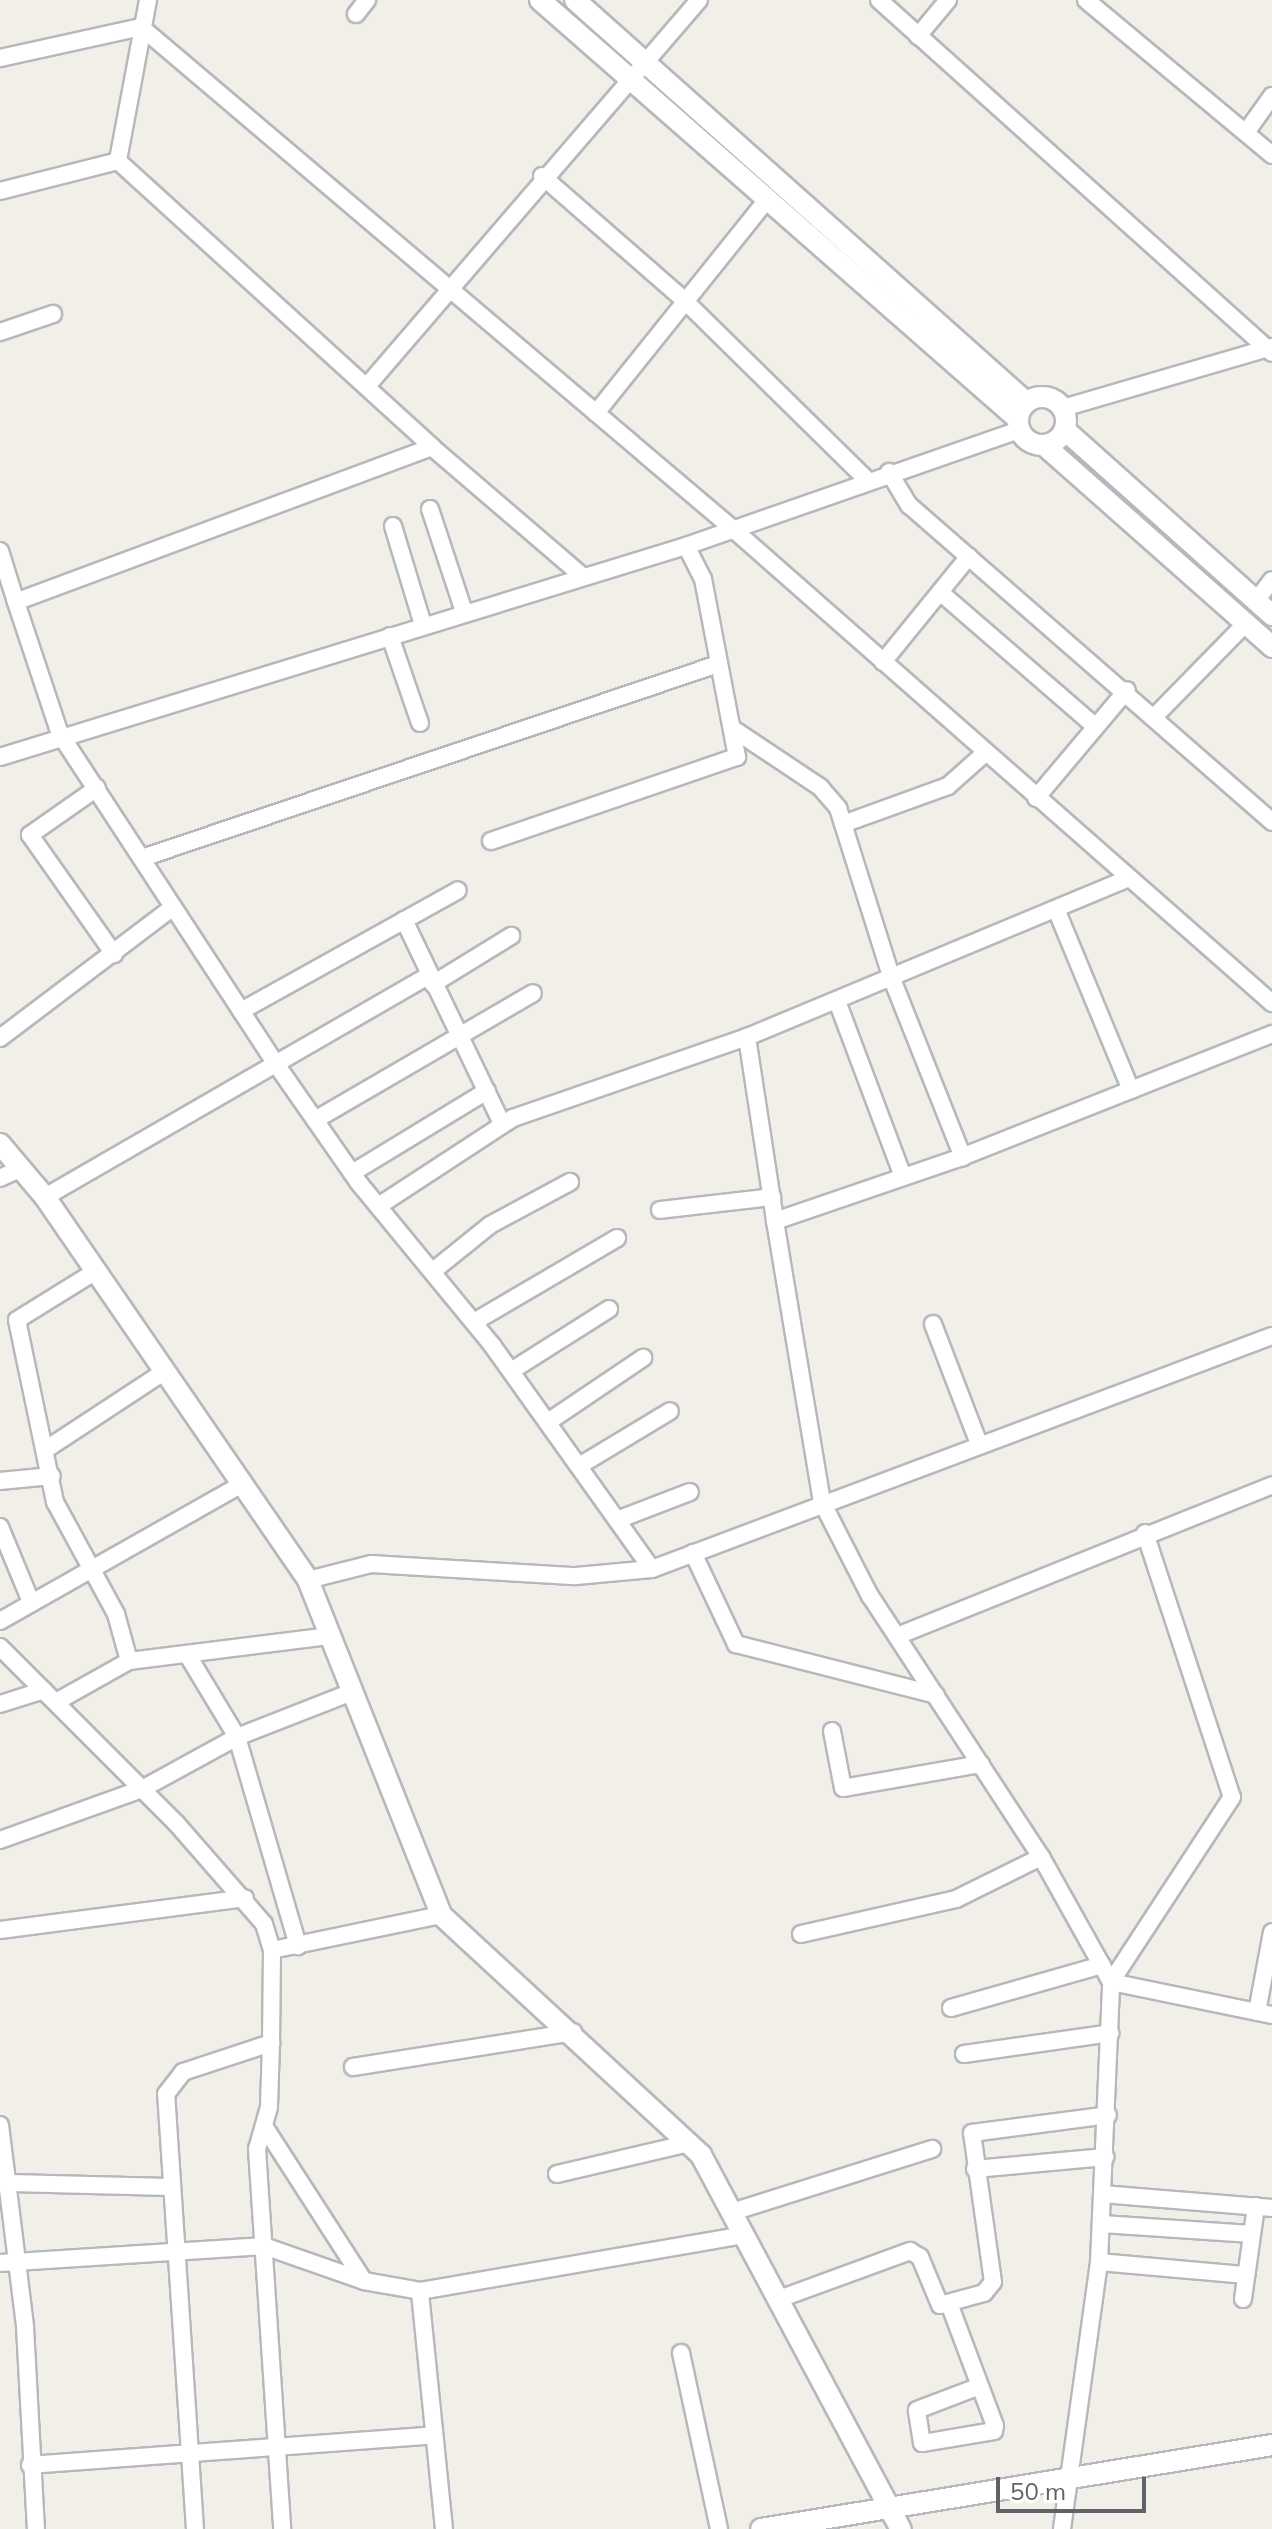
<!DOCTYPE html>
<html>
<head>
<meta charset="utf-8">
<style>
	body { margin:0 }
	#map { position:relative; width:1272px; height:2529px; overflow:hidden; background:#f1efe8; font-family:Mulish,sans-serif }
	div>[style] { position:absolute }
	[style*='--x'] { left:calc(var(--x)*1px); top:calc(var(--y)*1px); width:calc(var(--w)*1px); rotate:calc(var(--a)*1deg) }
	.roads { filter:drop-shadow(2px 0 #b5b8bc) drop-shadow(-2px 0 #b5b8bc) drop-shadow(0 2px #b5b8bc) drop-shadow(0 -2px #b5b8bc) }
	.minor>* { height:16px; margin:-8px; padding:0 8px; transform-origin:8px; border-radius:8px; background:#fff }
	.tertiary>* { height:20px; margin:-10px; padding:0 10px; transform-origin:10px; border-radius:10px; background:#fff }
	.tertiary>.ring { margin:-10px; padding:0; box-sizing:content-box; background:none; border:20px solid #fff; border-radius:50% }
	span { translate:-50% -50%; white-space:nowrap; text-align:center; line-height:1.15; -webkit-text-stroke:8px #fff; paint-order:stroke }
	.scale { position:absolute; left:996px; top:2477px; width:150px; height:36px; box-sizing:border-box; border:4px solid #5f6368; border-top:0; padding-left:10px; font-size:24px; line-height:28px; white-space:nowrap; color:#5f6368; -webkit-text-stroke:6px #fff; paint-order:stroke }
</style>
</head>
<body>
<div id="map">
	<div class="roads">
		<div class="minor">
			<i style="--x:148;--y:0;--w:164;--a:100.6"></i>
			<i style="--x:118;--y:161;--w:425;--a:42.3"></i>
			<i style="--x:879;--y:0;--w:528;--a:41.93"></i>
			<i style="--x:1086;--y:0;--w:242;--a:39.8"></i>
			<i style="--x:356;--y:14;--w:18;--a:-52"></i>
			<i style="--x:918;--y:36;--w:47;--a:-50.2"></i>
			<i style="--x:0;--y:58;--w:144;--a:-12.4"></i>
			<i style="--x:141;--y:27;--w:776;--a:40.3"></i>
			<i style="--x:733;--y:529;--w:718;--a:41.33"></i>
			<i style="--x:1247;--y:131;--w:43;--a:-54.5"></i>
			<i style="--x:542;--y:176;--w:187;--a:41.1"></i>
			<i style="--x:683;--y:299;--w:258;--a:44.5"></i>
			<i style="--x:0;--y:191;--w:122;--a:-14.3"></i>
			<i style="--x:0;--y:332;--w:56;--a:-18.8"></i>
			<i style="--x:367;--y:386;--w:509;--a:-49.3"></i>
			<i style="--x:1063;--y:408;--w:218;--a:-16.3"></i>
			<i style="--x:596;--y:413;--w:275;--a:-51.3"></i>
			<i style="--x:889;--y:472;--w:39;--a:59"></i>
			<i style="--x:909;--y:505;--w:482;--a:41.1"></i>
			<i style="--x:430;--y:509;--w:108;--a:71.7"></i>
			<i style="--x:393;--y:526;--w:103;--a:73.1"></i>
			<i style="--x:0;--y:551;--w:53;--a:72.6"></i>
			<i style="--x:580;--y:574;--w:195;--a:-139.4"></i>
			<i style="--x:432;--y:447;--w:444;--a:159.6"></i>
			<i style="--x:16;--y:602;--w:139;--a:71.6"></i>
			<i style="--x:60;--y:734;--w:398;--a:56.8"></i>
			<i style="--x:278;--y:1067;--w:141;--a:55.1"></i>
			<i style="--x:359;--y:1183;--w:210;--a:50.6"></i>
			<i style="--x:492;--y:1345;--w:275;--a:54.5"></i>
			<i style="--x:940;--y:592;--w:206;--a:40.9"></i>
			<i style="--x:1256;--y:601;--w:26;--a:-53"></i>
			<i style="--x:390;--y:636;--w:92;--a:71"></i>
			<i style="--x:883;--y:662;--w:136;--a:-50.9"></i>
			<i style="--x:1156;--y:715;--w:127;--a:-45.6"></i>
			<i style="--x:733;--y:729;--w:105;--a:33.7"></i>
			<i style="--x:820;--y:787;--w:28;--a:49"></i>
			<i style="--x:838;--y:808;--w:179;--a:72.5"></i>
			<i style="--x:892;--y:979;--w:192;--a:68.3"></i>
			<i style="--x:0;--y:757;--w:718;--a:-17.1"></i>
			<i style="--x:686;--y:546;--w:353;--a:-19.2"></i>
			<i style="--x:97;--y:788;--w:82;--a:145"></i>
			<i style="--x:30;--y:835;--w:146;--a:54.8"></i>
			<i style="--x:1036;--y:798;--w:141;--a:-49.9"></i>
			<i style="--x:843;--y:824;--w:112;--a:-19.9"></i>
			<i style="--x:948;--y:786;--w:50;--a:-41.7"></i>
			<i style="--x:491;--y:841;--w:260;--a:-18.9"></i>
			<i style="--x:737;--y:757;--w:181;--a:-100.8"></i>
			<i style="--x:703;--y:579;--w:37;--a:-117"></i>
			<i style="--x:145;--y:857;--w:605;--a:-18.61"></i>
			<i style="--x:1056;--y:909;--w:196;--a:67.5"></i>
			<i style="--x:404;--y:920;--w:226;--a:64.3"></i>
			<i style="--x:433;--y:984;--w:92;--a:-31.6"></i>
			<i style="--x:837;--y:1001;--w:188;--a:69.4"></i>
			<i style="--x:241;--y:1011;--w:248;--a:-29.1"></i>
			<i style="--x:747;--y:1037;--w:186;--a:81.3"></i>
			<i style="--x:0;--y:1038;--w:217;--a:-37.1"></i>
			<i style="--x:315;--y:1120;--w:252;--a:-30.2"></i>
			<i style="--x:352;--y:1173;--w:158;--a:-31.3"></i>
			<i style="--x:0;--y:1178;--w:21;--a:-25"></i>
			<i style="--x:45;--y:1197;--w:444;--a:-30"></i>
			<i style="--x:380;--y:1205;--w:159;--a:-33.2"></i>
			<i style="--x:513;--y:1118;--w:248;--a:-19.1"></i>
			<i style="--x:747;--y:1037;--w:412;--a:-22.6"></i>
			<i style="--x:660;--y:1210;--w:113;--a:-6.6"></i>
			<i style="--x:96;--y:1271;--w:93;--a:148.2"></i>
			<i style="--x:17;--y:1320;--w:186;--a:78.2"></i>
			<i style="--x:55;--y:1502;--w:128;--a:61.4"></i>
			<i style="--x:116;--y:1614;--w:49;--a:74.5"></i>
			<i style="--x:129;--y:1661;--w:203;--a:-7.1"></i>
			<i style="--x:433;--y:1271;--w:73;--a:-38.9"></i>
			<i style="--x:490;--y:1225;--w:91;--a:-28.3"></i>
			<i style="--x:474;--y:1322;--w:166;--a:-30.4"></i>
			<i style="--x:933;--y:1324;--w:129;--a:69"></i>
			<i style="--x:511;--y:1371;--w:116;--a:-32.3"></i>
			<i style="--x:548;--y:1422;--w:115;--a:-34"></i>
			<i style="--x:48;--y:1448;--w:140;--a:-33.3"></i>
			<i style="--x:579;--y:1466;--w:106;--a:-31.1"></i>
			<i style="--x:0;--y:1481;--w:52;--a:-5.5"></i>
			<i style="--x:617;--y:1520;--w:78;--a:-21"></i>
			<i style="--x:0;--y:1527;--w:81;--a:67.5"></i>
			<i style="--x:1145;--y:1533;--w:278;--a:71.8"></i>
			<i style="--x:1232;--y:1797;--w:221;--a:123.2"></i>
			<i style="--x:1111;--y:1982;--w:164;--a:11.6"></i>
			<i style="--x:693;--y:1553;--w:101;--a:64.7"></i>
			<i style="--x:736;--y:1644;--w:206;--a:14.3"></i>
			<i style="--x:308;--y:1580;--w:65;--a:-14.3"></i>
			<i style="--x:371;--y:1564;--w:205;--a:3.4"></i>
			<i style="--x:576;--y:1576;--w:76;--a:-5.3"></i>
			<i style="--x:652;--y:1569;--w:662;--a:-20.6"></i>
			<i style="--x:0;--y:1621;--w:278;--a:-29.5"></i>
			<i style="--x:897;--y:1636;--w:404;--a:-21.9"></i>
			<i style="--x:0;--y:1647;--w:249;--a:45"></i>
			<i style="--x:176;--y:1823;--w:134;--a:48.9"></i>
			<i style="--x:264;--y:1924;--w:27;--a:73"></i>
			<i style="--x:272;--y:1950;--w:93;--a:90.6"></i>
			<i style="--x:271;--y:2043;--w:64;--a:91.8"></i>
			<i style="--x:269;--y:2107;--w:44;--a:105.9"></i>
			<i style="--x:257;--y:2149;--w:381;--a:86.2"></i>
			<i style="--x:187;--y:1654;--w:97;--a:58.9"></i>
			<i style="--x:237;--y:1737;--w:218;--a:73.7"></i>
			<i style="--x:56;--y:1702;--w:84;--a:-29.3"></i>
			<i style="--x:0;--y:1704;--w:46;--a:-17.7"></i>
			<i style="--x:832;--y:1731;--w:58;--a:79.1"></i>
			<i style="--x:843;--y:1788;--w:140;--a:-9.9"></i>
			<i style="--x:0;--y:1840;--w:151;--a:-19.8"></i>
			<i style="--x:142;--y:1789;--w:108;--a:-28.7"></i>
			<i style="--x:237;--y:1737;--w:123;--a:-21.4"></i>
			<i style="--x:0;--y:1930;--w:247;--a:-7.4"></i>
			<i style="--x:801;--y:1934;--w:159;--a:-12.7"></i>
			<i style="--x:956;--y:1899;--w:95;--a:-26.3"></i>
			<i style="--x:272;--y:1950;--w:173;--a:-11.7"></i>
			<i style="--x:951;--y:2008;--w:157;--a:-15.9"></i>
			<i style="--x:1257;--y:2012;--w:81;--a:-79.4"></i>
			<i style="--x:964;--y:2054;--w:148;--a:-8.1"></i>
			<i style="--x:353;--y:2067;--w:223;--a:-9"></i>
			<i style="--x:0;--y:2125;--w:204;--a:82.9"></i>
			<i style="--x:25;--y:2327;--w:202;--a:86.9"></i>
			<i style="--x:264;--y:2126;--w:184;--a:57.2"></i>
			<i style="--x:364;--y:2281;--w:57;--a:10.1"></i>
			<i style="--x:975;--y:2169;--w:131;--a:-5.3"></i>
			<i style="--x:557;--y:2174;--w:136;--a:-13.2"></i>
			<i style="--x:9;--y:2183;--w:162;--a:1.4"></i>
			<i style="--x:1102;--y:2194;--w:171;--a:4.7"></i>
			<i style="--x:732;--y:2212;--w:210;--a:-17.5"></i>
			<i style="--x:1102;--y:2224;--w:150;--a:3.8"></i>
			<i style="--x:1099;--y:2262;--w:148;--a:5.1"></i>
			<i style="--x:0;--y:2263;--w:265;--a:-3.7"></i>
			<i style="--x:264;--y:2246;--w:106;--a:19.3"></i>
			<i style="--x:779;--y:2299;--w:140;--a:-20.1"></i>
			<i style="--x:910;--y:2251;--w:12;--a:31"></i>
			<i style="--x:920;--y:2257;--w:52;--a:67.4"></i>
			<i style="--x:940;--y:2305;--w:46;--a:-15.3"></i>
			<i style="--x:984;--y:2293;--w:14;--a:-51"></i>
			<i style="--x:993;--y:2282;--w:150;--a:-98"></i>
			<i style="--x:972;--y:2133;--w:137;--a:-7.5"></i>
			<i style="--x:1243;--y:2299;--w:94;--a:-82"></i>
			<i style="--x:950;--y:2306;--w:128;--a:69.4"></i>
			<i style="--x:995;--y:2426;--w:5;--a:101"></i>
			<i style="--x:994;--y:2431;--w:73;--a:170.5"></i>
			<i style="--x:922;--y:2443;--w:33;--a:-99"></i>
			<i style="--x:917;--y:2410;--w:67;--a:-20.9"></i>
			<i style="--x:681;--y:2353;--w:180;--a:77.8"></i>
			<i style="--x:30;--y:2465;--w:405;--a:-4.2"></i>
			<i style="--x:195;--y:2529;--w:436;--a:-93.8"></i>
			<i style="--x:166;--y:2094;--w:28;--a:-52"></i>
			<i style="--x:183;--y:2072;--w:93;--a:-18.2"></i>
			<i style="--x:444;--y:2529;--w:239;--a:-95.8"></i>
			<i style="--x:420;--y:2291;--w:329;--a:-9.8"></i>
			<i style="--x:1062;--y:2529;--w:270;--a:-82.1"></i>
			<i style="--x:1099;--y:2262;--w:280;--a:-87.5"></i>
			<i style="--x:1111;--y:1982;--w:143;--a:-119.2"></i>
			<i style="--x:1041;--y:1857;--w:312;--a:-123.2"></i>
			<i style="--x:870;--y:1596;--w:106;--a:-117.1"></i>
			<i style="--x:822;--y:1502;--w:285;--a:-99.5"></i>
			<i style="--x:775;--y:1221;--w:194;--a:-18.9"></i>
			<i style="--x:959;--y:1158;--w:337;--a:-21.6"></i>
		</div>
		<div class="tertiary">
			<i style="--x:540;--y:0;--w:636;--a:41.24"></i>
			<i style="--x:575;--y:0;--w:604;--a:41.71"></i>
			<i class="ring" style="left:1018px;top:397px;width:28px;height:28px"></i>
			<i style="--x:1065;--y:430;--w:278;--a:41.8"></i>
			<i style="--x:1044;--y:445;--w:305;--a:41.5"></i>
			<i style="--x:0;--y:1144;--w:70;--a:49.7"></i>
			<i style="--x:45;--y:1197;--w:465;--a:55.5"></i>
			<i style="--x:308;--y:1580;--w:360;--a:68.3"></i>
			<i style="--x:441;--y:1915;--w:354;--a:42.7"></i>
			<i style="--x:701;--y:2155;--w:424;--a:61.9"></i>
			<i style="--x:761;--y:2529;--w:518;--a:-9.33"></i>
		</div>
	</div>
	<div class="scale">50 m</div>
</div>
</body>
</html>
